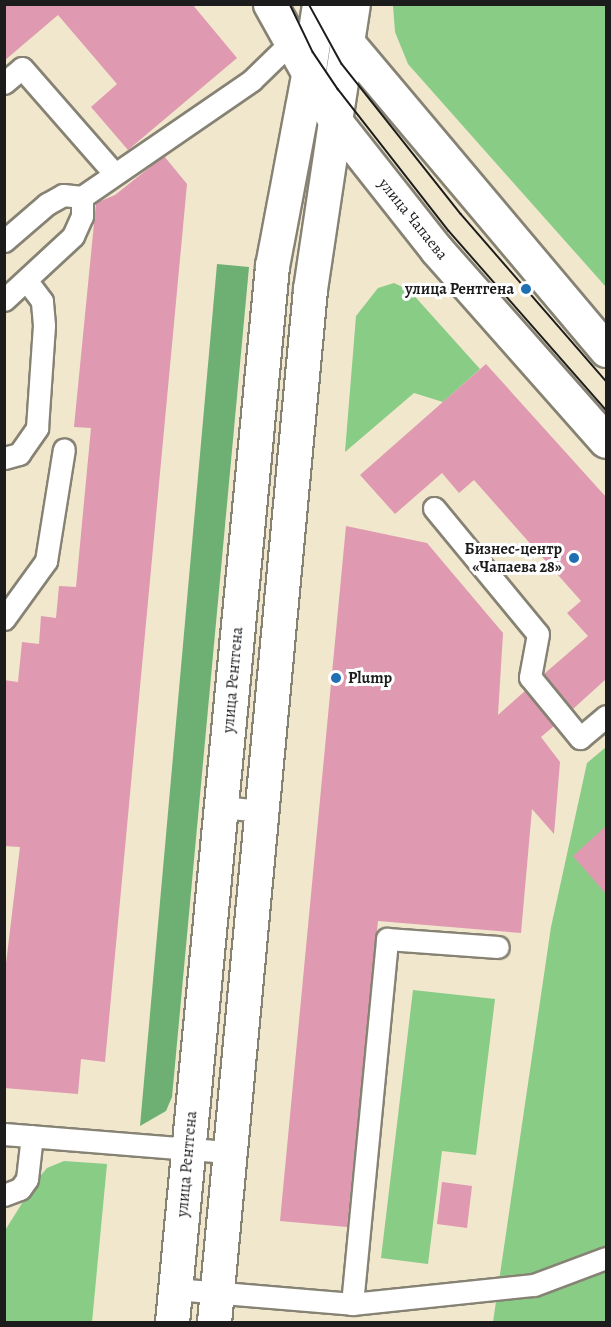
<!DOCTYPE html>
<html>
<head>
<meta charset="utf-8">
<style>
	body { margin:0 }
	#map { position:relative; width:611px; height:1327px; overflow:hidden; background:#f0e7cc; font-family:Alegreya,serif }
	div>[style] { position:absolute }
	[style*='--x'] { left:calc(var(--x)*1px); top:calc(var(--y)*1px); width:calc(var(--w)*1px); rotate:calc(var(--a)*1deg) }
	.green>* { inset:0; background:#88cc86 }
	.forest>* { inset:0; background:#6eb073 }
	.building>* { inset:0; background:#df99b1 }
	.roads { filter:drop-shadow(2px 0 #868274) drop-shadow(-2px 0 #868274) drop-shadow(0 2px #868274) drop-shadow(0 -2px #868274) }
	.lane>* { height:21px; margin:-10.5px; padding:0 10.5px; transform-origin:10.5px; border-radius:10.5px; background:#fff }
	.street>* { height:33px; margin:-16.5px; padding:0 16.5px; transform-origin:16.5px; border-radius:16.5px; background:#fff }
	.secondary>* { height:33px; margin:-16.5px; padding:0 16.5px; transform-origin:16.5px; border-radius:16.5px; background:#fff }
	.tram>* { height:1.5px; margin:-0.75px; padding:0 0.75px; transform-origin:0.75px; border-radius:0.75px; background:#1c1c1c }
	.dots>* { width:16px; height:16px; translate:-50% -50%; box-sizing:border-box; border:3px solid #fff; border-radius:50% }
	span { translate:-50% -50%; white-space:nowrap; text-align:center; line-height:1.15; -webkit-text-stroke:6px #fff; paint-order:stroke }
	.street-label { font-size:16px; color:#1c1c1c }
	.poi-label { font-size:16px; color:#1c1c1c; font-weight:700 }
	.right { translate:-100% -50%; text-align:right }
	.left { translate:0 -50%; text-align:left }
	.frame { position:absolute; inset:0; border:6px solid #1c1c1c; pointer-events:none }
</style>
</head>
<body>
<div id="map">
	<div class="green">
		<i style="clip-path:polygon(393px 5px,606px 5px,606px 287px,408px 64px,395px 32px)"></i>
		<i style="clip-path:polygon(394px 283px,409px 290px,480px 369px,443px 402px,414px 393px,345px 452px,356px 316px,378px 288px)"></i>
		<i style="clip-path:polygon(606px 747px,606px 1322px,493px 1322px,551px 927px,587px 763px)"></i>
		<i style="clip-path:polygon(413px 990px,495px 999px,476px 1155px,442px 1151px,428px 1264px,381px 1258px)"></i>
		<i style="clip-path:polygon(64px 1161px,107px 1164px,92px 1322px,5px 1322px,4px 1232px,36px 1181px,47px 1168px)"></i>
	</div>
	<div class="forest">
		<i style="clip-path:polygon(217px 264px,249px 267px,172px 1097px,166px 1111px,140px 1126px)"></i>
	</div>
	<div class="building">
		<i style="clip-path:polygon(4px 4px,192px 4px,237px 58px,128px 150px,91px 107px,117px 84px,58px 15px,4px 61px)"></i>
		<i style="clip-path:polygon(164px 156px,187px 184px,105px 1062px,81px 1059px,78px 1094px,4px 1088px,4px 980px,20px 847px,4px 846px,4px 680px,18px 682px,22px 642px,39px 644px,41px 616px,56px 618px,59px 586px,76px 587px,91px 428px,74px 427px,96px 203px,115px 195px)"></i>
		<i style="clip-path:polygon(486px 364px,606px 497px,606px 679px,573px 709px,544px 674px,588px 636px,567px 613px,581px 601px,474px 480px,459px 493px,442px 473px,395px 514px,360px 475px)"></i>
		<i style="clip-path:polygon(346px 526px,427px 543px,503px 633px,498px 715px,525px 691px,554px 726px,541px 737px,560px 762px,554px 834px,532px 809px,521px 933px,378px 921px,347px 1227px,280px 1221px)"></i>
		<i style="clip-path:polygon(606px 826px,606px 894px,573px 856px)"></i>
		<i style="clip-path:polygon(442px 1182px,472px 1186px,467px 1228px,437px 1224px)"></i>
	</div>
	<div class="roads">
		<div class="lane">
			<i style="--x:4;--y:83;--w:23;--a:-40"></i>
			<i style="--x:22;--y:68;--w:140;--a:48.8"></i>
			<i style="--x:4;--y:241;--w:57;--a:-40.7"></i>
			<i style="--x:47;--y:204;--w:18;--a:-29"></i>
			<i style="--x:63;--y:195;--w:19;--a:6"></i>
			<i style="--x:82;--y:197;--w:206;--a:-34.5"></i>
			<i style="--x:252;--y:80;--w:52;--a:-44.2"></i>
			<i style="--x:4;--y:300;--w:94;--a:-42.8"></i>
			<i style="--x:73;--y:236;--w:22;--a:-66"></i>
			<i style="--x:82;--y:216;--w:19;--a:-90"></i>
			<i style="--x:4;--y:458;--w:16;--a:-15"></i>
			<i style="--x:19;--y:454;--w:32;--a:-55"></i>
			<i style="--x:37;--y:428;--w:103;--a:-86.1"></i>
			<i style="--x:44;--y:325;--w:24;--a:-95"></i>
			<i style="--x:42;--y:301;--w:26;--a:-127"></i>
			<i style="--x:434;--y:508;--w:163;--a:50.5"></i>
			<i style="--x:538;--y:634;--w:44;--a:100.5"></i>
			<i style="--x:530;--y:677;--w:79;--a:50.7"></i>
			<i style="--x:580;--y:738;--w:34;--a:-40"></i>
			<i style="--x:4;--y:619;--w:72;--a:-54.1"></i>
			<i style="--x:46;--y:561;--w:113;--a:-80.9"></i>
			<i style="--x:221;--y:807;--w:41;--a:5.6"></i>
			<i style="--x:4;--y:1134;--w:227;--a:4.6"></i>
			<i style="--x:4;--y:1195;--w:17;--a:-21"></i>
			<i style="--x:20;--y:1189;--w:12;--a:-55"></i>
			<i style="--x:27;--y:1179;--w:43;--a:-83.4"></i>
			<i style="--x:175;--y:1289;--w:178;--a:4.8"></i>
			<i style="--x:352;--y:1304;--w:183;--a:-6"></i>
			<i style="--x:534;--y:1285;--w:77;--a:-20.6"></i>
			<i style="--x:352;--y:1304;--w:367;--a:-84.5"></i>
			<i style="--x:387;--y:939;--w:111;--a:4.1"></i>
		</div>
		<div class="street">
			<i style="--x:308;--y:76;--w:73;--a:-81.3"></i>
			<i style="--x:335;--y:121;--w:118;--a:-81.3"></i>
		</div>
		<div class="secondary">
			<i style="--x:270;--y:4;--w:134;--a:60.9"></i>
			<i style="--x:335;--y:121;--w:163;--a:51.7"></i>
			<i style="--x:436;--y:249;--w:256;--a:48.5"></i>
			<i style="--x:327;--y:4;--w:42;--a:62.8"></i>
			<i style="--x:346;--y:41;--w:404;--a:49.9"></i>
			<i style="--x:172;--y:1322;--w:1061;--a:-84.59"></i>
			<i style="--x:272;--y:266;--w:193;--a:-79.3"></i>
			<i style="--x:214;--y:1322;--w:1037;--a:-84.69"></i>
			<i style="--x:310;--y:289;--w:170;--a:-81.5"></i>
		</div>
	</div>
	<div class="tram">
		<i style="--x:290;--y:4;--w:53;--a:64.4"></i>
		<i style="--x:313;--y:52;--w:45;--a:56"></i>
		<i style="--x:338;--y:89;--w:180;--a:52"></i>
		<i style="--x:449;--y:231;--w:238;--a:48.7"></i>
		<i style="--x:309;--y:4;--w:68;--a:61.2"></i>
		<i style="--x:342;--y:64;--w:191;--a:51.6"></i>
		<i style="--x:461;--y:214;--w:221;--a:49"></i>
	</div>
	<div class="dots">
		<i style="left:526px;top:289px;background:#1f6fb2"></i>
		<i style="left:574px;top:558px;background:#1f6fb2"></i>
		<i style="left:336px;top:678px;background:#1f6fb2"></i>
	</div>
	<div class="street-label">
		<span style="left:413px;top:219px;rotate:51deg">улица Чапаева</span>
		<span style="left:233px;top:680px;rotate:-85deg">улица Рентгена</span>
		<span style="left:187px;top:1164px;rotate:-85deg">улица Рентгена</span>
	</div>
	<div class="poi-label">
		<span class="right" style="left:514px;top:289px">улица Рентгена</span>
		<span class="right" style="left:562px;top:558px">Бизнес-центр<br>«Чапаева 28»</span>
		<span class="left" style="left:348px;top:678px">Plump</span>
	</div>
	<div class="frame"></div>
</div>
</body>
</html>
